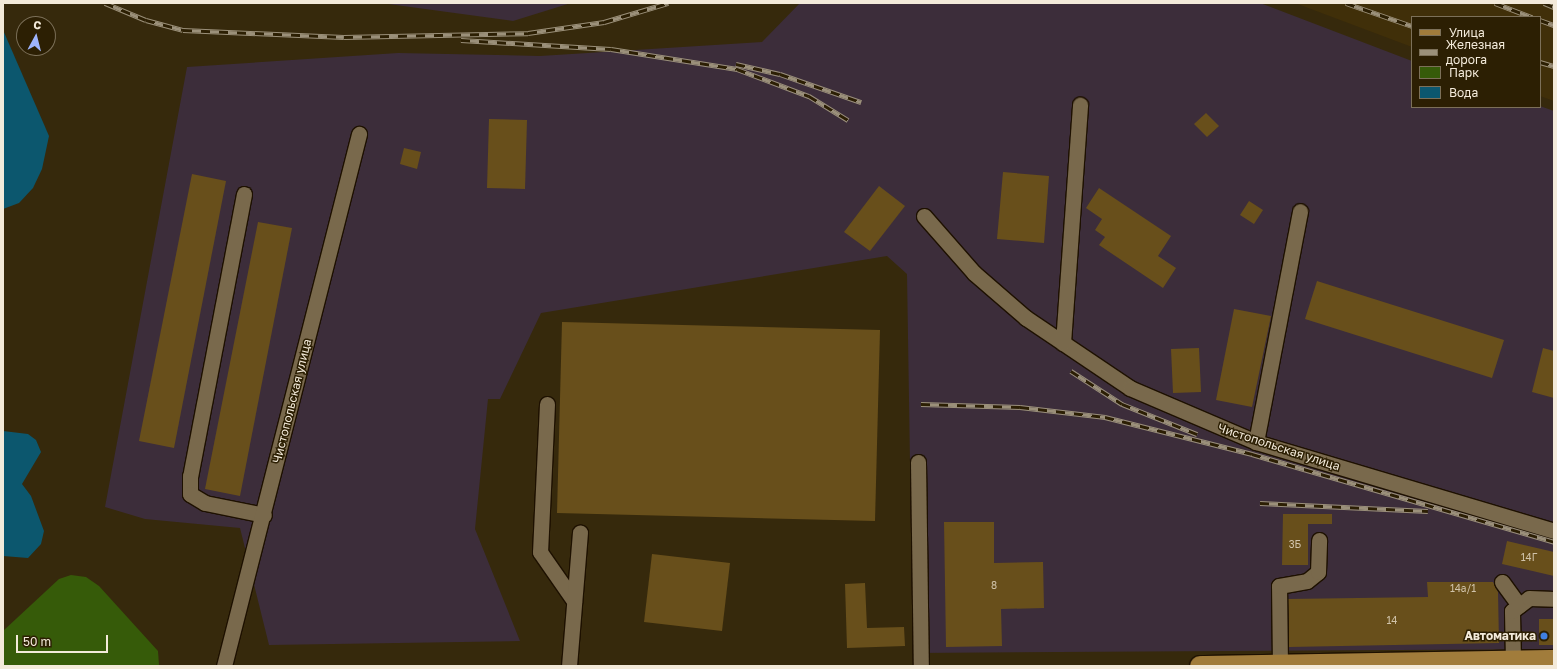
<!DOCTYPE html>
<html>
<head>
<meta charset="utf-8">
<style>
	body { margin:0 }
	#map { position:relative; width:1557px; height:669px; overflow:hidden; background:#36290c; font-family:"Golos Text",sans-serif }
	div>[style] { position:absolute }
	[style*='--x'] { left:calc(var(--x)*1px); top:calc(var(--y)*1px); width:calc(var(--w)*1px); rotate:calc(var(--a)*1deg) }
	.built>* { inset:0; background:#402f09 }
	.industrial>* { inset:0; background:#3c2d3a }
	.green>* { inset:0; background:#365b09 }
	.water>* { inset:0; background:#0c576e }
	.building>* { inset:0; background:#684f1b }
	.roads { filter:drop-shadow(1px 0 #1e1100) drop-shadow(-1px 0 #1e1100) drop-shadow(0 1px #1e1100) drop-shadow(0 -1px #1e1100) }
	.minor>* { height:15px; margin:-7.5px; padding:0 7.5px; transform-origin:7.5px; border-radius:7.5px; background:#79694c }
	.major>* { height:20px; margin:-10px; padding:0 10px; transform-origin:10px; border-radius:10px; background:#a17c3b }
	.rail>* { height:4.5px; margin-top:-2.25px; transform-origin:0; background:repeating-linear-gradient(90deg,#2c1f03 0 9px,#9b907a 0 18px); box-sizing:border-box; border-block:1px solid #9b907a }
	.dots>* { width:11px; height:11px; translate:-50% -50%; box-sizing:border-box; border:2px solid #2c1f03; border-radius:50% }
	span { translate:-50% -50%; white-space:nowrap; text-align:center; line-height:1.15; -webkit-text-stroke:3px #2c1f03; paint-order:stroke }
	.number-label { font-size:10px; color:#d0c3aa }
	.number-label span { -webkit-text-stroke-width:0 }
	.street-label { font-size:12px; color:#f3eada }
	.poi-label { font-size:12px; color:#f3eada; font-weight:700 }
	.right { translate:-100% -50%; text-align:right }
	.frame { position:absolute; inset:0; border:4px solid #f3eada; pointer-events:none }
	.legend { position:absolute; left:1411px; top:16px; width:130px; height:92px; box-sizing:border-box; background:#2c1f03; border:1px solid #7c7059; margin:0; padding:5px 7px; list-style:none; font-size:12px; color:#f3eada }
	.legend li { display:flex; align-items:center; gap:8px; height:20px }
	.legend b { width:20px; border:1px solid #7c7059 }
	.north { position:absolute; left:16px; top:16px; width:40px; height:40px; box-sizing:border-box; background:#2c1f03; border:1px solid #7c7059; border-radius:50%; rotate:7deg; font-size:11px; font-weight:700; line-height:16px; text-align:center; color:#f3eada }
	.north::after { content:''; display:block; margin:auto; width:14px; height:18px; background:#9eb4fd; clip-path:polygon(50% 0,100% 100%,50% 72%,0 100%) }
	.scale { position:absolute; left:16px; top:635px; width:92px; height:18px; box-sizing:border-box; border:2px solid #f3eada; border-top:0; padding-left:5px; font-size:12px; line-height:14px; white-space:nowrap; color:#f3eada; -webkit-text-stroke:3px #2c1f03; paint-order:stroke }
</style>
</head>
<body>
<div id="map">
	<div class="built">
		<i style="clip-path:polygon(1295px 3px,1554px 3px,1554px 101px,1540px 96px,1540px 17px,1412px 17px,1412px 47px)"></i>
	</div>
	<div class="industrial">
		<i style="clip-path:polygon(381px 3px,571px 3px,513px 21px)"></i>
		<i style="clip-path:polygon(800px 3px,1260px 3px,1412px 61px,1412px 107px,1540px 106px,1554px 111px,1554px 649px,913px 653px,907px 274px,887px 256px,541px 313px,500px 399px,488px 399px,475px 529px,520px 641px,269px 645px,240px 528px,145px 519px,105px 507px,187px 67px,398px 53px,540px 56px,762px 42px)"></i>
	</div>
	<div class="green">
		<i style="clip-path:polygon(71px 575px,86px 577px,99px 586px,158px 651px,159px 665px,3px 666px,3px 631px,59px 579px)"></i>
	</div>
	<div class="water">
		<i style="clip-path:polygon(3px 30px,49px 136px,42px 169px,33px 188px,19px 203px,3px 209px)"></i>
		<i style="clip-path:polygon(3px 431px,28px 434px,36px 440px,41px 452px,22px 484px,31px 496px,44px 531px,41px 544px,28px 558px,3px 556px)"></i>
	</div>
	<div class="building">
		<i style="clip-path:polygon(1206px 113px,1219px 126px,1207px 137px,1194px 124px)"></i>
		<i style="clip-path:polygon(489px 119px,527px 120px,525px 189px,487px 188px)"></i>
		<i style="clip-path:polygon(404px 148px,421px 152px,417px 169px,400px 164px)"></i>
		<i style="clip-path:polygon(1003px 172px,1049px 176px,1044px 243px,997px 239px)"></i>
		<i style="clip-path:polygon(192px 174px,226px 181px,174px 448px,139px 441px)"></i>
		<i style="clip-path:polygon(879px 186px,905px 206px,870px 251px,844px 232px)"></i>
		<i style="clip-path:polygon(1099px 188px,1171px 236px,1158px 256px,1176px 268px,1163px 288px,1099px 245px,1105px 237px,1095px 230px,1102px 219px,1086px 208px)"></i>
		<i style="clip-path:polygon(1249px 201px,1263px 210px,1254px 224px,1240px 215px)"></i>
		<i style="clip-path:polygon(258px 222px,292px 228px,240px 496px,205px 489px)"></i>
		<i style="clip-path:polygon(1317px 281px,1504px 340px,1492px 378px,1305px 319px)"></i>
		<i style="clip-path:polygon(1234px 309px,1271px 316px,1252px 407px,1216px 400px)"></i>
		<i style="clip-path:polygon(562px 322px,880px 330px,875px 521px,557px 513px)"></i>
		<i style="clip-path:polygon(1199px 348px,1201px 392px,1173px 393px,1171px 349px)"></i>
		<i style="clip-path:polygon(1543px 348px,1554px 351px,1554px 398px,1532px 392px)"></i>
		<i style="clip-path:polygon(1283px 514px,1332px 514px,1332px 524px,1308px 524px,1308px 565px,1282px 565px)"></i>
		<i style="clip-path:polygon(944px 522px,994px 522px,994px 563px,1043px 562px,1044px 608px,1001px 609px,1002px 646px,946px 647px)"></i>
		<i style="clip-path:polygon(1507px 541px,1554px 552px,1554px 576px,1502px 564px)"></i>
		<i style="clip-path:polygon(652px 554px,730px 563px,722px 631px,644px 622px)"></i>
		<i style="clip-path:polygon(1427px 582px,1493px 582px,1498px 592px,1499px 643px,1289px 647px,1288px 599px,1428px 597px)"></i>
		<i style="clip-path:polygon(865px 583px,867px 628px,904px 627px,905px 646px,847px 648px,845px 584px)"></i>
		<i style="clip-path:polygon(1539px 619px,1554px 619px,1554px 645px,1539px 645px)"></i>
	</div>
	<div class="roads">
		<div class="minor">
			<i style="--x:244;--y:194;--w:287;--a:100.8"></i>
			<i style="--x:190;--y:476;--w:18;--a:90"></i>
			<i style="--x:190;--y:494;--w:17;--a:31"></i>
			<i style="--x:205;--y:503;--w:60;--a:11.5"></i>
			<i style="--x:924;--y:216;--w:76;--a:48.7"></i>
			<i style="--x:974;--y:273;--w:69;--a:40.9"></i>
			<i style="--x:1026;--y:318;--w:125;--a:33.9"></i>
			<i style="--x:1130;--y:388;--w:137;--a:23.2"></i>
			<i style="--x:1256;--y:442;--w:311;--a:16.6"></i>
			<i style="--x:1063;--y:343;--w:239;--a:-85.9"></i>
			<i style="--x:547;--y:404;--w:148;--a:92.7"></i>
			<i style="--x:540;--y:552;--w:60;--a:55.2"></i>
			<i style="--x:1256;--y:442;--w:235;--a:-79.2"></i>
			<i style="--x:918;--y:462;--w:204;--a:89.2"></i>
			<i style="--x:1502;--y:582;--w:29;--a:54"></i>
			<i style="--x:1513;--y:660;--w:49;--a:-91.2"></i>
			<i style="--x:1512;--y:611;--w:21;--a:-37"></i>
			<i style="--x:1529;--y:598;--w:25;--a:2"></i>
			<i style="--x:1280;--y:665;--w:79;--a:-90.7"></i>
			<i style="--x:1279;--y:586;--w:28;--a:-10"></i>
			<i style="--x:1307;--y:581;--w:14;--a:-39"></i>
			<i style="--x:1318;--y:572;--w:32;--a:-88"></i>
			<i style="--x:224;--y:666;--w:549;--a:-75.76"></i>
			<i style="--x:569;--y:666;--w:134;--a:-85.3"></i>
		</div>
		<div class="major">
			<i style="--x:1200;--y:666;--w:354;--a:-1"></i>
		</div>
	</div>
	<div class="rail">
		<i style="--x:105;--y:3;--w:44;--a:22.5"></i>
		<i style="--x:146;--y:20;--w:38;--a:15"></i>
		<i style="--x:183;--y:30;--w:161;--a:2.5"></i>
		<i style="--x:344;--y:37;--w:184;--a:-1.2"></i>
		<i style="--x:528;--y:33;--w:77;--a:-8.2"></i>
		<i style="--x:604;--y:22;--w:67;--a:-16.5"></i>
		<i style="--x:1346;--y:3;--w:70;--a:19.2"></i>
		<i style="--x:1495;--y:3;--w:40;--a:21"></i>
		<i style="--x:1544;--y:3;--w:11;--a:22"></i>
		<i style="--x:1540;--y:20;--w:15;--a:20"></i>
		<i style="--x:461;--y:40;--w:150;--a:3.4"></i>
		<i style="--x:611;--y:49;--w:128;--a:9"></i>
		<i style="--x:737;--y:69;--w:77;--a:20.6"></i>
		<i style="--x:809;--y:96;--w:46;--a:31.6"></i>
		<i style="--x:1540;--y:62;--w:15;--a:16"></i>
		<i style="--x:736;--y:64;--w:45;--a:12.8"></i>
		<i style="--x:780;--y:74;--w:86;--a:19.1"></i>
		<i style="--x:1071;--y:371;--w:61;--a:32.9"></i>
		<i style="--x:1122;--y:404;--w:81;--a:21.8"></i>
		<i style="--x:921;--y:404;--w:99;--a:1.7"></i>
		<i style="--x:1020;--y:407;--w:86;--a:6.7"></i>
		<i style="--x:1105;--y:417;--w:152;--a:14.1"></i>
		<i style="--x:1252;--y:454;--w:315;--a:16.2"></i>
		<i style="--x:1260;--y:503;--w:168;--a:2.7"></i>
	</div>
	<div class="dots">
		<i style="left:1544px;top:636px;background:#3f7fe0"></i>
	</div>
	<div class="number-label">
		<span style="left:1295px;top:545px">3Б</span>
		<span style="left:1529px;top:558px">14Г</span>
		<span style="left:994px;top:586px">8</span>
		<span style="left:1463px;top:589px">14а/1</span>
		<span style="left:1392px;top:621px">14</span>
	</div>
	<div class="street-label">
		<span style="left:292px;top:401px;rotate:-76deg">Чистопольская улица</span>
		<span style="left:1279px;top:447px;rotate:18deg">Чистопольская улица</span>
	</div>
	<div class="poi-label">
		<span class="right" style="left:1536px;top:636px">Автоматика</span>
	</div>
	<div class="frame"></div>
	<ul class="legend">
	<li><b style="height:5px;background:#a17c3b"></b>Улица</li>
	<li><b style="height:5px;background:#9b907a"></b>Железная дорога</li>
	<li><b style="height:11px;background:#365b09"></b>Парк</li>
	<li><b style="height:11px;background:#0c576e"></b>Вода</li>
	</ul>
	<div class="north">С</div>
	<div class="scale">50 m</div>
</div>
</body>
</html>
